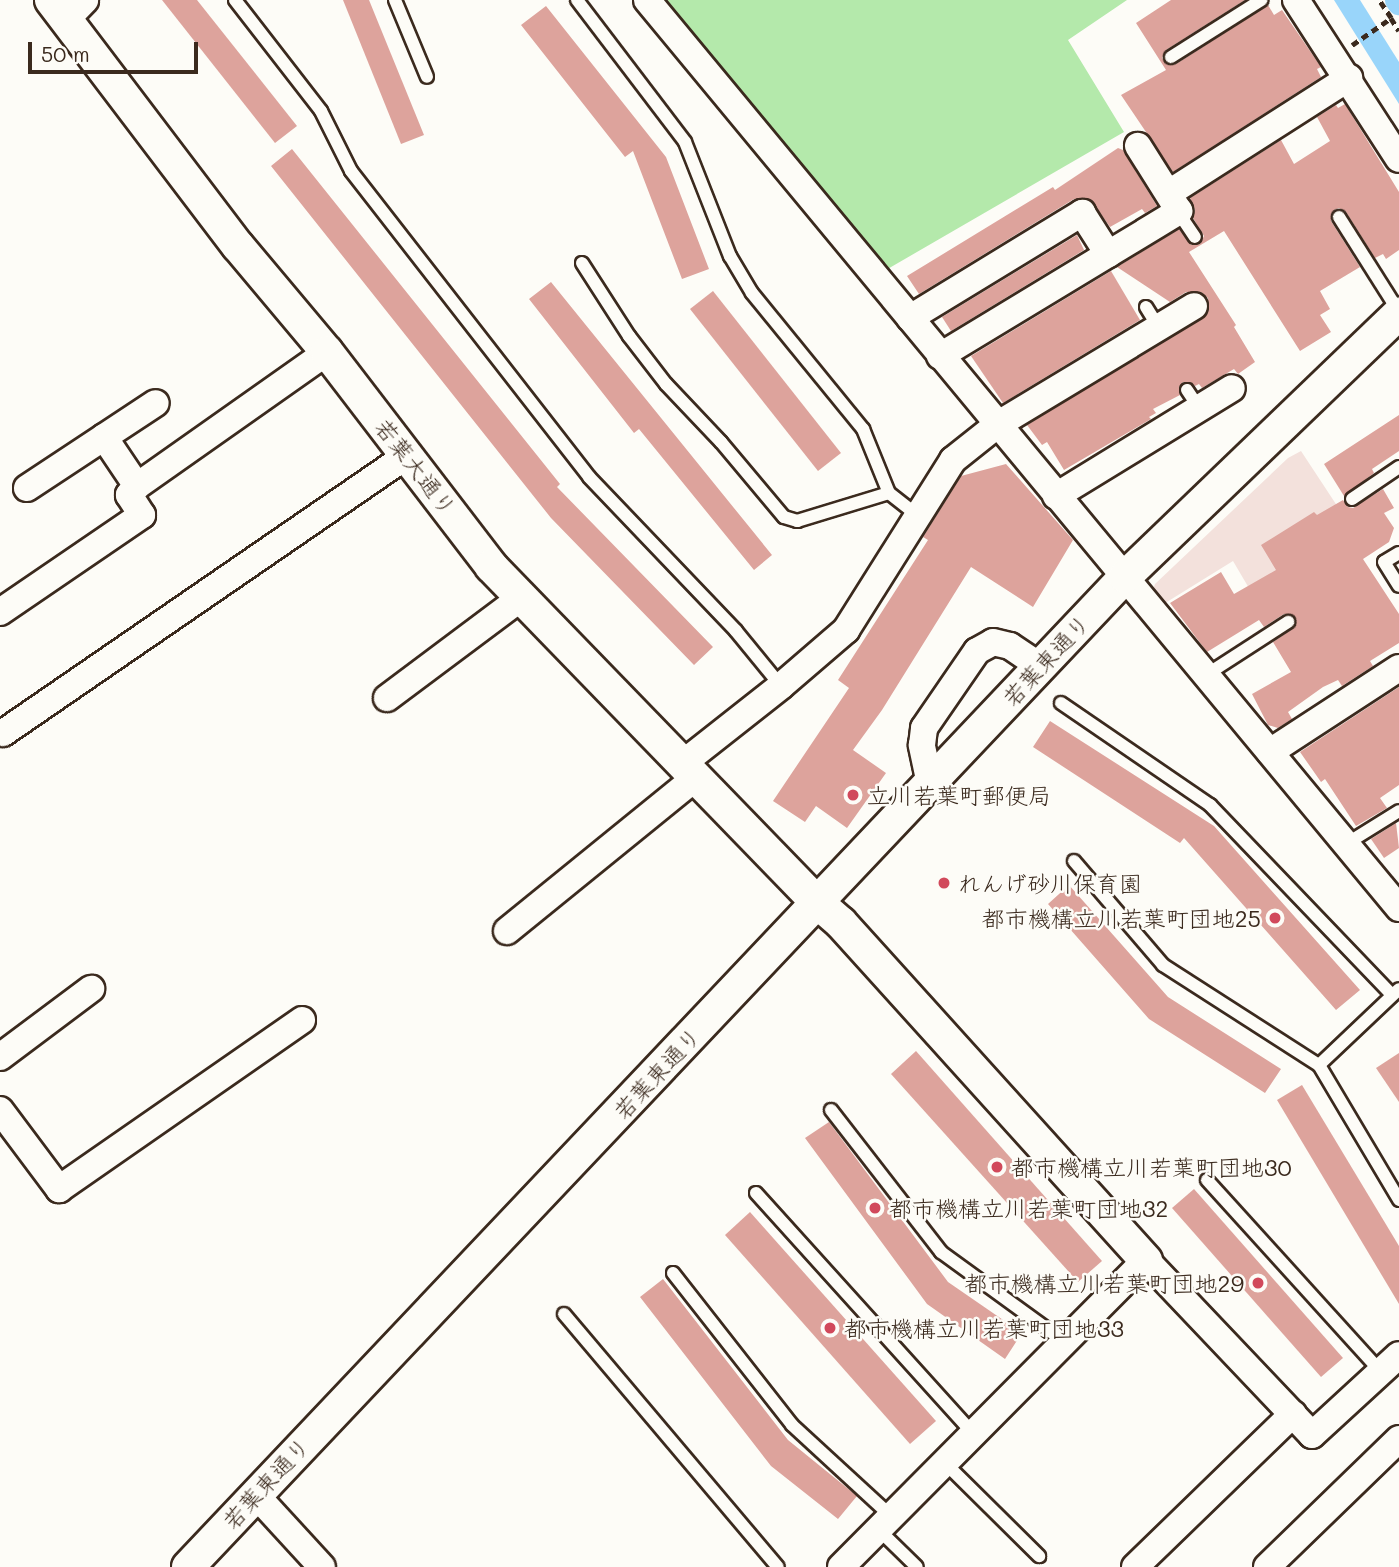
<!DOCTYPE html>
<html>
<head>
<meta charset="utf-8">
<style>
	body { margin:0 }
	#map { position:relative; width:1399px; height:1567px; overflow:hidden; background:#fdfcf7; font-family:Mali,"Klee One",sans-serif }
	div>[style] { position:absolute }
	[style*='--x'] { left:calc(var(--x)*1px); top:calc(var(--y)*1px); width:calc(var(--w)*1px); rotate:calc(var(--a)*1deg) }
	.built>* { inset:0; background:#f3e1dc }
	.green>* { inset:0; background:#b4e9ab }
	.water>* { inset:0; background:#99d5fa }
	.canal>* { height:24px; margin:-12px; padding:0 12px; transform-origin:12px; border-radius:12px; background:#99d5fa }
	.building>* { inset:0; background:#dda39c }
	.path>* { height:4.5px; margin-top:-2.25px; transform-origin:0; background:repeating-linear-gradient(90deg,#3b2a1e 0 7px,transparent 0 12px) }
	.roads { filter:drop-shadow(2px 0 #3b2a1e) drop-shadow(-2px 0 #3b2a1e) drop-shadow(0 2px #3b2a1e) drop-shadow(0 -2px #3b2a1e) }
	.service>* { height:12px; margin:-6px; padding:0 6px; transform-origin:6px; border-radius:6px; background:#fdfcf7 }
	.minor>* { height:26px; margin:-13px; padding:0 13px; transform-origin:13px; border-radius:13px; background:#fdfcf7 }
	.tertiary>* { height:32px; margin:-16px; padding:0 16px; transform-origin:16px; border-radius:16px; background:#fdfcf7 }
	.dots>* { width:19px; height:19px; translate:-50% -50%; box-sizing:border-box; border:4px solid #fdfcf7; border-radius:50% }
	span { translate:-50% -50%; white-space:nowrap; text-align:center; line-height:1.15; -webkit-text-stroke:5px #fdfcf7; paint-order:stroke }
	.street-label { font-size:23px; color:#3b2a1e }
	.poi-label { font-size:23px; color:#3b2a1e }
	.left { translate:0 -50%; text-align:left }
	.right { translate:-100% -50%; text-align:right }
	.scale { position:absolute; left:28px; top:42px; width:170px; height:32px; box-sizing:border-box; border:4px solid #3b2a1e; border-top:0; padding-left:9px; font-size:21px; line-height:24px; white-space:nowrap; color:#3b2a1e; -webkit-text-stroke:5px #fdfcf7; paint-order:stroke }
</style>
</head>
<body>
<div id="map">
	<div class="built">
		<i style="clip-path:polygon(1301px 451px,1355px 533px,1253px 595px,1233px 561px,1162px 605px,1152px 592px,1155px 584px,1288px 458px)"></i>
	</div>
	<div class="green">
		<i style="clip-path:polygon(654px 0,1127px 0,1068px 40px,1124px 132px,879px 274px)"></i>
	</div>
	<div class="water">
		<i style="clip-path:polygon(1334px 0,1360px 0,1399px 62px,1399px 104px)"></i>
	</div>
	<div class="canal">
		<i style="--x:1397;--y:0;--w:4;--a:56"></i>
	</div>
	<div class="building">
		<i style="clip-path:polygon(162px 0,197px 0,297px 126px,275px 143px)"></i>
		<i style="clip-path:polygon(343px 0,369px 0,424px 135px,401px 144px)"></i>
		<i style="clip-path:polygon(1171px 0,1245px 0,1166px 50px,1162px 58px,1168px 65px,1176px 64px,1268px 5px,1274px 15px,1282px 10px,1321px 67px,1317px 69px,1321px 77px,1173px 172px,1121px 95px,1166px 70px,1136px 23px)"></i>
		<i style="clip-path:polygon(546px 6px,666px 157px,709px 269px,682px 279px,633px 151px,625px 157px,521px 25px)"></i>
		<i style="clip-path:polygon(1345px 104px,1399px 192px,1399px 250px,1386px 259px,1383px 254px,1375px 258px,1346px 212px,1339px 208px,1334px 210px,1331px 221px,1360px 267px,1320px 291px,1330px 309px,1320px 315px,1331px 332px,1300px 351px,1224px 231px,1189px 252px,1236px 325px,1234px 327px,1255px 362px,1238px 374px,1234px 369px,1202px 388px,1199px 384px,1195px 386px,1190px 382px,1183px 382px,1179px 387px,1180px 395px,1153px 409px,1156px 413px,1149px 417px,1151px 419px,1064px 470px,1047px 442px,1042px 445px,1027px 425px,1208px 313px,1208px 298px,1201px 292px,1186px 292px,1170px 302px,1117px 267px,1179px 229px,1191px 245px,1200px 244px,1204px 236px,1193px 218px,1195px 210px,1190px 198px,1281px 140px,1294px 164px,1330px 141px,1317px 117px,1336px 105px,1338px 108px)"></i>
		<i style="clip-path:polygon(1118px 148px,1123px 150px,1157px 206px,1145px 213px,1142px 209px,1110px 227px,1090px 199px,1074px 199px,919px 294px,907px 276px,1053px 187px,1055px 190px)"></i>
		<i style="clip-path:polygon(292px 149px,560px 484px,557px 487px,713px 647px,694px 665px,551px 518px,271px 166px)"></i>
		<i style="clip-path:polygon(1077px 235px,1084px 250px,951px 331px,942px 317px)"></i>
		<i style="clip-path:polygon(1111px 271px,1140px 320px,1003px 403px,971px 356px)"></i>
		<i style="clip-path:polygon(551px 282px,772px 555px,754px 570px,639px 429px,634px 433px,529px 299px)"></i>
		<i style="clip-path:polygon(713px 291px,841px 453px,818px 471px,690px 309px)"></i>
		<i style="clip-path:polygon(1399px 415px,1399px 451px,1372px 469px,1374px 473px,1344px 496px,1324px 464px)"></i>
		<i style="clip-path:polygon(1006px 464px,1073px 540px,1033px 607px,971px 567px,882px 710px,853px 750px,886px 773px,847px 828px,816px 806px,805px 822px,773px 801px,849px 688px,838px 680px,928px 540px,923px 537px,961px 476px)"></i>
		<i style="clip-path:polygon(1383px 489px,1394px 508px,1384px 513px,1394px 528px,1389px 542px,1363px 559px,1399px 614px,1399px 643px,1370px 661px,1373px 666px,1342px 686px,1338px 680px,1323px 687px,1288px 712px,1292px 719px,1278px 728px,1268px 725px,1252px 694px,1291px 672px,1273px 642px,1295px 627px,1295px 617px,1284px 614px,1264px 627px,1259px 620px,1207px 652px,1170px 603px,1221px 572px,1234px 594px,1276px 570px,1261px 545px,1314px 512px,1317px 515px,1343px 500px,1348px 507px,1353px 508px)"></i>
		<i style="clip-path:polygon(1399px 687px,1399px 785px,1380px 798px,1387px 808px,1356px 826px,1325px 779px,1321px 782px,1300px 752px)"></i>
		<i style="clip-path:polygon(1050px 721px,1214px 826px,1360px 990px,1336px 1010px,1184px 838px,1180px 843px,1033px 747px)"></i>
		<i style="clip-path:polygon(1396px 823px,1399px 848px,1384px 858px,1371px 839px)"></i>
		<i style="clip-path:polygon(1069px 885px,1168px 997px,1281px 1069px,1265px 1093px,1149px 1019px,1048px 904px)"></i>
		<i style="clip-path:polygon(916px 1051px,1102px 1261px,1078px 1282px,891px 1074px)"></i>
		<i style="clip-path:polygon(1399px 1053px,1399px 1102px,1376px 1068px)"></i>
		<i style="clip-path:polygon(1302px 1085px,1399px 1246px,1399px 1304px,1277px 1100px)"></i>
		<i style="clip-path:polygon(829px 1122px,948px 1282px,1022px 1333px,1005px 1359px,927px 1304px,805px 1138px)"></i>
		<i style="clip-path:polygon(1194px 1189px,1343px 1358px,1321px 1377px,1172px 1208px)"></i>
		<i style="clip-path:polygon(750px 1212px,936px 1421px,910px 1444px,725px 1235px)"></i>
		<i style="clip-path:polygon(663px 1279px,788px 1440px,857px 1496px,838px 1519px,771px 1466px,640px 1297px)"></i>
	</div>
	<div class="path">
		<i style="--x:1391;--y:18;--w:15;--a:58"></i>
		<i style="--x:1352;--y:45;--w:47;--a:-34.7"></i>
		<i style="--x:1391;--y:18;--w:22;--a:-124"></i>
	</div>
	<div class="roads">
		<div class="service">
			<i style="--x:235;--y:0;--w:140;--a:52.2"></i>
			<i style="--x:321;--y:111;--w:67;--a:63.4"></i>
			<i style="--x:351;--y:171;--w:388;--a:52.1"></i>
			<i style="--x:589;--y:477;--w:213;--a:46.3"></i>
			<i style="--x:736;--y:631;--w:71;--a:50.7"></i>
			<i style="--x:395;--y:0;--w:83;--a:67.4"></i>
			<i style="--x:577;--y:0;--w:178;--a:52.7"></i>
			<i style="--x:685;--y:142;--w:123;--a:68.5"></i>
			<i style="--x:730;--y:256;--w:43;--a:59.3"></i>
			<i style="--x:752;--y:293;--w:176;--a:50.8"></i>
			<i style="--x:863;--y:429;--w:69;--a:67.9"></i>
			<i style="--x:889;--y:493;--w:36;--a:38"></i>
			<i style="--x:1171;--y:57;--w:107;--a:-32.3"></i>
			<i style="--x:1178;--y:212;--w:30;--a:56"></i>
			<i style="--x:1339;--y:217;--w:112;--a:57.7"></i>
			<i style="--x:582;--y:263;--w:87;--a:57.2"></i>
			<i style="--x:629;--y:336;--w:61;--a:52.4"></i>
			<i style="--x:666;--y:384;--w:80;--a:46.5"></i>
			<i style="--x:721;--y:442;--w:98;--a:50"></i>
			<i style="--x:784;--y:517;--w:14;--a:17"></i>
			<i style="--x:797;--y:521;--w:96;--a:-16.9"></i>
			<i style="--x:1146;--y:307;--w:25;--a:58"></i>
			<i style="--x:1187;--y:390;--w:22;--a:56"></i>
			<i style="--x:1352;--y:499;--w:57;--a:-34.2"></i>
			<i style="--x:1399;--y:553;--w:17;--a:149"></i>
			<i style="--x:1384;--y:562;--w:28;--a:58"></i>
			<i style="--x:1206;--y:675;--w:98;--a:-32.9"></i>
			<i style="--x:1061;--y:703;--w:181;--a:34.4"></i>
			<i style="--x:1210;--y:805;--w:263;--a:46.2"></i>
			<i style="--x:1346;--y:844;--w:62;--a:-31.9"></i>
			<i style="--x:1074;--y:861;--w:137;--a:49.4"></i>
			<i style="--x:1163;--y:965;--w:185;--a:32.7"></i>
			<i style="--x:1319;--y:1065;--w:157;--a:59.3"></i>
			<i style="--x:1319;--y:1065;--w:110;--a:-43.5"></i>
			<i style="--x:831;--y:1110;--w:180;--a:52.2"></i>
			<i style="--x:941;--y:1252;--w:153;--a:36"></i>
			<i style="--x:1207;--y:1180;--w:259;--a:47.8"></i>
			<i style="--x:756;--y:1193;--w:324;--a:47.9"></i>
			<i style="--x:673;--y:1273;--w:193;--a:51.9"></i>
			<i style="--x:792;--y:1425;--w:134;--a:42.6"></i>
			<i style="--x:564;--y:1314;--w:331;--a:49.8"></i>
			<i style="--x:944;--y:1462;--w:134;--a:44.7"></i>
			<i style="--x:878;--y:1529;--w:54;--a:44.3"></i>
		</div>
		<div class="minor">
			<i style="--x:647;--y:0;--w:1179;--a:50.37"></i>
			<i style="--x:1296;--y:0;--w:189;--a:57.1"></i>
			<i style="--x:65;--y:21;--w:29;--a:-46"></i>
			<i style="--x:1169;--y:193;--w:214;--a:-32.6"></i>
			<i style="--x:910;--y:318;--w:202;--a:-31.4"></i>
			<i style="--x:1082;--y:213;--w:49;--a:57.6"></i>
			<i style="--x:940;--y:356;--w:280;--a:-31.2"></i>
			<i style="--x:1179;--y:211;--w:77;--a:-122.2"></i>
			<i style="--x:104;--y:437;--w:59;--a:56"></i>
			<i style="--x:27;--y:488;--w:154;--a:-33.4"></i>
			<i style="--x:1056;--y:496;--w:206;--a:-31.5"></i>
			<i style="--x:0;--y:612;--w:172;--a:-34.3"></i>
			<i style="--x:142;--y:515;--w:24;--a:-123"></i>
			<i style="--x:129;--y:495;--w:12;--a:-48"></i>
			<i style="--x:137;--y:486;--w:232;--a:-35.2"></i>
			<i style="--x:387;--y:698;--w:169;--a:-36.8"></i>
			<i style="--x:3;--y:733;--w:491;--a:-34.5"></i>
			<i style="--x:1270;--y:752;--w:154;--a:-33.1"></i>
			<i style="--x:682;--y:764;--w:126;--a:-38.2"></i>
			<i style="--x:781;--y:686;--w:86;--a:-40.7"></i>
			<i style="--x:846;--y:630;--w:201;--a:-57.8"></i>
			<i style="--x:953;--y:460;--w:56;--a:-38.5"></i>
			<i style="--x:997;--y:425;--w:230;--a:-31.1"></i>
			<i style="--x:930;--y:784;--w:40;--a:-102"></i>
			<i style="--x:922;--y:745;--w:17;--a:-83"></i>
			<i style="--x:924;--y:728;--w:93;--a:-55.5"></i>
			<i style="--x:977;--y:651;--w:18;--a:-29"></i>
			<i style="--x:993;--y:642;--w:17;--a:13"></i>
			<i style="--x:1010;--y:646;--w:36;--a:34"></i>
			<i style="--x:507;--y:931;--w:242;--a:-39.1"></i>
			<i style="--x:0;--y:1057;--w:114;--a:-36.8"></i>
			<i style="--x:0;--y:1110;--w:99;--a:53.2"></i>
			<i style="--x:59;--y:1189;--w:296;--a:-34.8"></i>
			<i style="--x:255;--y:1494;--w:99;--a:47.5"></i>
			<i style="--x:841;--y:1567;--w:433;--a:-45.2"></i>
			<i style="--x:1146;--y:1260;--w:241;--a:46.5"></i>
			<i style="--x:1312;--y:1435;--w:118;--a:-42.6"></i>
			<i style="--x:1135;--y:1567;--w:220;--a:-44.1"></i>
			<i style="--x:1267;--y:1567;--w:184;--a:-44.1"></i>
		</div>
		<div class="tertiary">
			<i style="--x:51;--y:0;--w:309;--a:52.8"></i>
			<i style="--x:238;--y:246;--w:138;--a:50"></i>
			<i style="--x:327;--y:352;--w:270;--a:52.5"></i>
			<i style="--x:491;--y:566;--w:470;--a:45.9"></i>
			<i style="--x:818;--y:903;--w:30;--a:41"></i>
			<i style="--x:841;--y:923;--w:455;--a:47.9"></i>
			<i style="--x:188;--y:1567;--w:1363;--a:-46.58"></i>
			<i style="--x:1125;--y:577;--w:380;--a:-43.9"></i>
		</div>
	</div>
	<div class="dots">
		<i style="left:853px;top:795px;background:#d1495b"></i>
		<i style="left:944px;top:883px;background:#d1495b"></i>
		<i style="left:1275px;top:918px;background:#d1495b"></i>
		<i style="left:997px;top:1167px;background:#d1495b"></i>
		<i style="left:875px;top:1208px;background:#d1495b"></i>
		<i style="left:1258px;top:1283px;background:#d1495b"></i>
		<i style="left:830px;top:1328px;background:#d1495b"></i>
	</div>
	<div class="street-label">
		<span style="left:416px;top:467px;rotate:52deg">若葉大通り</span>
		<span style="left:1046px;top:660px;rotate:-47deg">若葉東通り</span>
		<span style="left:657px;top:1073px;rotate:-47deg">若葉東通り</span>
		<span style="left:266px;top:1483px;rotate:-47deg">若葉東通り</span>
	</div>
	<div class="poi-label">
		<span class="left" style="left:867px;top:795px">立川若葉町郵便局</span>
		<span class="left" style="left:958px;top:883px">れんげ砂川保育園</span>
		<span class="right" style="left:1261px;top:918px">都市機構立川若葉町団地25</span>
		<span class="left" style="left:1011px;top:1167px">都市機構立川若葉町団地30</span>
		<span class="left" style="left:889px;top:1208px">都市機構立川若葉町団地32</span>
		<span class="right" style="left:1244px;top:1283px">都市機構立川若葉町団地29</span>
		<span class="left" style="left:844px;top:1328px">都市機構立川若葉町団地33</span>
	</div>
	<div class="scale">50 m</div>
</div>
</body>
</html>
